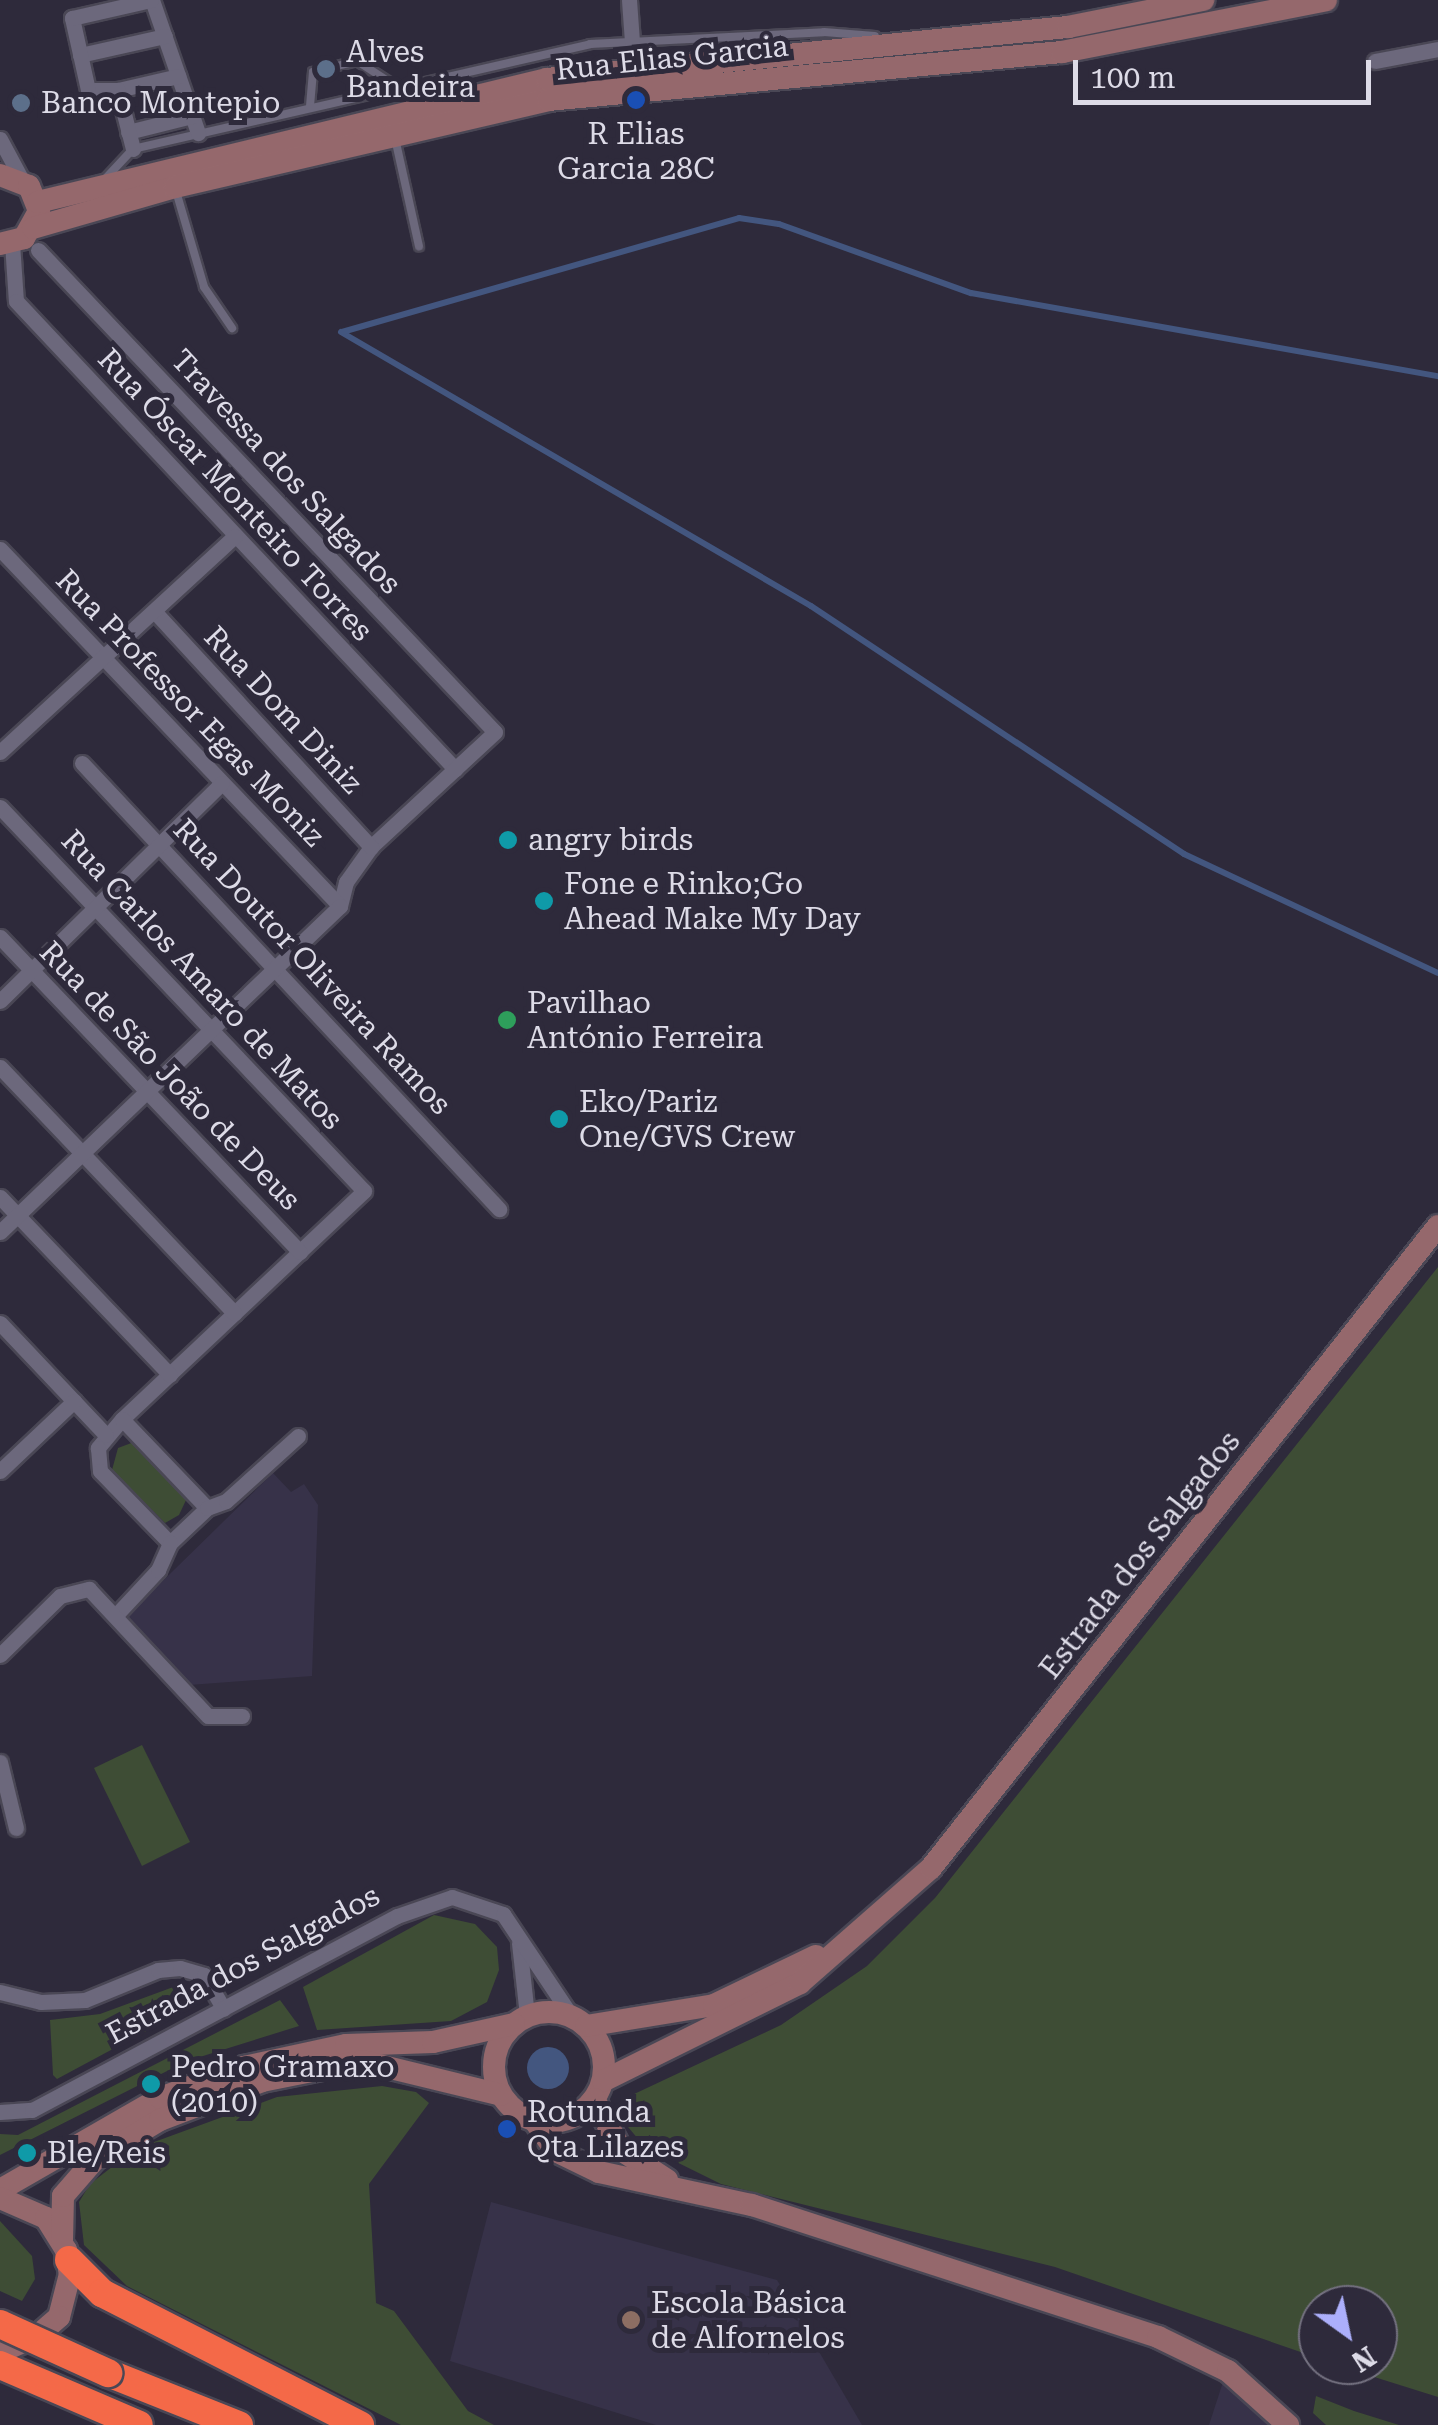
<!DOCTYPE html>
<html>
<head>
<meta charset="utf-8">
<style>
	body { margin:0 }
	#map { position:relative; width:1438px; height:2425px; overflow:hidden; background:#2e2a3b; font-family:"Roboto Serif",serif }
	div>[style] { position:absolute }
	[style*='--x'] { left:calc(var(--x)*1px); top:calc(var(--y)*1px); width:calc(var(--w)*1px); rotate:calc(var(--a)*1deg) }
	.built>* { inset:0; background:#373249 }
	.green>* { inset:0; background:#3e4d35 }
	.water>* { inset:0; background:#43567f }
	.round { border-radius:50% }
	.stream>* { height:6px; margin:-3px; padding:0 3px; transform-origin:3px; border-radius:3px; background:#43567f }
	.roads { filter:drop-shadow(2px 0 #4a4755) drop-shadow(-2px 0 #4a4755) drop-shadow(0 2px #4a4755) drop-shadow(0 -2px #4a4755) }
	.lane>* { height:8px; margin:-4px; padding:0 4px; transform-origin:4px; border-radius:4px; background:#6c687c }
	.street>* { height:15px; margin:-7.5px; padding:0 7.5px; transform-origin:7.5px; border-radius:7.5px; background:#6c687c }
	.secondary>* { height:22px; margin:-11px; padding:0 11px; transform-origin:11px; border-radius:11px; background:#95686c }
	.secondary>.ring { margin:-11px; padding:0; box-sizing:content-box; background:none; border:22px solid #95686c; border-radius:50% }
	.highway>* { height:28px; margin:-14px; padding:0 14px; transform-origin:14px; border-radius:14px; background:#f46948 }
	.bridges { filter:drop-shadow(2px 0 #4a4755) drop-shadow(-2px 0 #4a4755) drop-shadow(0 2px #4a4755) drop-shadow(0 -2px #4a4755) }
	.highway-bridge>* { height:28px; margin:-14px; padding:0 14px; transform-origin:14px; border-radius:14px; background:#f46948 }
	.dots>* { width:28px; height:28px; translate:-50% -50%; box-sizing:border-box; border:5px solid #2e2a3b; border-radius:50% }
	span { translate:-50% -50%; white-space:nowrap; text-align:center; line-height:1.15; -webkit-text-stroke:10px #2e2a3b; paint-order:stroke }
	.poi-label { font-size:30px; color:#dddbe7 }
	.left { translate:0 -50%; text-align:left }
	.street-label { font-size:30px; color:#dddbe7 }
	.north { position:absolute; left:1298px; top:2285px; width:100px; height:100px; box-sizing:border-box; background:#2e2a3b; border:2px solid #747180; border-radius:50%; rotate:147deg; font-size:28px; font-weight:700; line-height:40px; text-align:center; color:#dddbe7 }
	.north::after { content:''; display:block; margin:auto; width:35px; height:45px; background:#acaffb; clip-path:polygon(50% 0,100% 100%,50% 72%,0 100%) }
	.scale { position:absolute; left:1073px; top:60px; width:298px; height:45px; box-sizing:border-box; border:5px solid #dddbe7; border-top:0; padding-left:12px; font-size:30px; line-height:35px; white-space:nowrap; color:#dddbe7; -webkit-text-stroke:8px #2e2a3b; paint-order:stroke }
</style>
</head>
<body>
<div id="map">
	<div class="built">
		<i style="clip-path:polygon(273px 1473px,291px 1492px,304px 1484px,318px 1505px,312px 1676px,189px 1685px,127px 1616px)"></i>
		<i style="clip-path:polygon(491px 2202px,777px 2280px,862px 2425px,656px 2425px,450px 2361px)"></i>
		<i style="clip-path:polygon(1223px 2382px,1246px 2403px,1268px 2425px,1209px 2425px)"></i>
	</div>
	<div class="green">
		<i style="clip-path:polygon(1438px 1267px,1438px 2397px,1336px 2365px,1378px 2365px,1378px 2305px,1318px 2305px,1318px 2358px,1055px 2267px,721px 2184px,644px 2146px,623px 2121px,621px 2110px,632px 2095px,781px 2025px,867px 1966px,935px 1898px)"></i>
		<i style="clip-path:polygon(134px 1442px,187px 1498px,179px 1515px,165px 1523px,112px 1470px,118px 1448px)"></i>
		<i style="clip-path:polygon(142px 1745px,190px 1842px,142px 1866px,94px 1768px)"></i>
		<i style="clip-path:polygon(434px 1915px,475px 1924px,497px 1947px,499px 1970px,487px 2002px,451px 2021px,317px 2030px,303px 1987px)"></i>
		<i style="clip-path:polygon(176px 1986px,186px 1989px,191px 2007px,57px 2079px,53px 2075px,50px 2020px,100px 2014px)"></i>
		<i style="clip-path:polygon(280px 2000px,299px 2026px,187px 2061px,0 2155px,0 2134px,18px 2135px)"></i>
		<i style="clip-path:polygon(382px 2086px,416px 2092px,429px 2103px,369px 2184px,376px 2303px,394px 2311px,468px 2411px,494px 2425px,401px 2425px,127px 2286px,84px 2245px,79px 2202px,90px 2184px,135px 2149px,277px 2097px)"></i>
		<i style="clip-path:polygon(0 2221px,32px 2256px,35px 2279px,22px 2301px,0 2291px)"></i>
		<i style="clip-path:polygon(1316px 2396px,1354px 2411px,1399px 2425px,1326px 2425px,1313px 2413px)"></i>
	</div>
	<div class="water">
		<i class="round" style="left:527px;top:2047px;width:42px;height:42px"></i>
	</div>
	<div class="stream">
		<i style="--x:341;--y:332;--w:544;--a:30.24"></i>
		<i style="--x:811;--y:606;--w:448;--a:33.6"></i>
		<i style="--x:1184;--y:854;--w:280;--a:25.1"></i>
		<i style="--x:342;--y:332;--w:413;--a:-16"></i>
		<i style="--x:739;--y:218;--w:40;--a:8.5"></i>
		<i style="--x:779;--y:224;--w:204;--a:19.8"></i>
		<i style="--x:971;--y:293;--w:474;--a:10.1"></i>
	</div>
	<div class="roads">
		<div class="lane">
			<i style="--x:310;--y:106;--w:34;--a:-85"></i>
			<i style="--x:313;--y:72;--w:45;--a:-14"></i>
			<i style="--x:357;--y:61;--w:77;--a:32.9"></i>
			<i style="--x:395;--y:138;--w:111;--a:77.5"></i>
			<i style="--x:105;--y:179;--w:41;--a:-47"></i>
			<i style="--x:133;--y:149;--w:469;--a:-12.9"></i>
			<i style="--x:590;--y:44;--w:234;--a:-2.9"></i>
			<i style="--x:824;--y:32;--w:51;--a:4.5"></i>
			<i style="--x:176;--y:191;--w:100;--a:73.7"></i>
			<i style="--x:204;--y:287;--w:50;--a:55.7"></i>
		</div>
		<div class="street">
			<i style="--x:152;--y:0;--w:141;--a:70.9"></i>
			<i style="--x:629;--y:0;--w:42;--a:85.9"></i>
			<i style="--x:80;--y:55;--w:87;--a:-12.6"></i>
			<i style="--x:1375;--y:61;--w:64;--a:-10.8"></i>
			<i style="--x:118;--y:90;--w:62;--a:-13.1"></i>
			<i style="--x:128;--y:132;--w:66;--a:-14"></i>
			<i style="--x:0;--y:139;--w:47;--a:61.8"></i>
			<i style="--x:133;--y:149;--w:61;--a:-104.3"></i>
			<i style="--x:118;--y:90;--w:30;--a:180"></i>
			<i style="--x:88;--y:90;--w:74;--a:-102.5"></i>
			<i style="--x:72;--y:18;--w:81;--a:-12.8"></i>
			<i style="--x:12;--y:243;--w:58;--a:86.1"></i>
			<i style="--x:16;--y:301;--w:642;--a:46.83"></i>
			<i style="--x:38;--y:250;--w:664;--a:46.53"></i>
			<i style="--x:495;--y:732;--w:169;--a:137.2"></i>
			<i style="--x:371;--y:847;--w:43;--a:125.5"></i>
			<i style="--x:346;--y:882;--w:25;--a:104"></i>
			<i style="--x:0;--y:549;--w:493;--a:46.4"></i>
			<i style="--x:154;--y:611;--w:321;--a:47.4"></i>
			<i style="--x:0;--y:752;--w:319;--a:-42.6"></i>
			<i style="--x:82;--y:763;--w:611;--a:46.92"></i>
			<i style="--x:0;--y:807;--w:529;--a:46.53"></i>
			<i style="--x:364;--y:1191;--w:332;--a:136.7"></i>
			<i style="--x:122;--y:1419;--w:38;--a:130"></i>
			<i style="--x:98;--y:1448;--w:23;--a:85"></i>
			<i style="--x:100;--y:1471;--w:100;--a:45.8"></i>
			<i style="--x:170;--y:1543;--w:51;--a:-43.4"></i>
			<i style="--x:207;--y:1508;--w:123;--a:-133.7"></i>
			<i style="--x:0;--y:937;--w:435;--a:46.4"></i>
			<i style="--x:0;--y:1001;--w:311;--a:-44.5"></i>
			<i style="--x:0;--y:1067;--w:340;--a:46.4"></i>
			<i style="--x:0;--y:1197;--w:246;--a:46.3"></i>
			<i style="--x:0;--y:1232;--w:471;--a:-43.8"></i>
			<i style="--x:0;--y:1323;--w:154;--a:46.6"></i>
			<i style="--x:0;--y:1471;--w:102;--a:-43.4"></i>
			<i style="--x:207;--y:1508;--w:20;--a:-20"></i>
			<i style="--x:226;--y:1501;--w:97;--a:-42.1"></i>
			<i style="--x:116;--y:1615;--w:62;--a:-47"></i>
			<i style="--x:158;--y:1570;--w:30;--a:-66"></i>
			<i style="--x:0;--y:1655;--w:84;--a:-44.5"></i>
			<i style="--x:60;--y:1596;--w:30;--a:-14"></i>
			<i style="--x:89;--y:1589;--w:174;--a:46.9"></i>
			<i style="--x:208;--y:1716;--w:34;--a:0"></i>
			<i style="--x:0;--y:1762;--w:68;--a:76.4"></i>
			<i style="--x:519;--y:1943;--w:73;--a:83.7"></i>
			<i style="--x:0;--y:1992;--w:42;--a:13.7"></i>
			<i style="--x:41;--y:2002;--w:44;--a:-2.6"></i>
			<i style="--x:85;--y:2000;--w:79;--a:-22.3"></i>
			<i style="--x:158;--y:1970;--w:22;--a:-5"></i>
			<i style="--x:180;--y:1968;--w:25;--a:16"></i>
			<i style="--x:204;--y:1975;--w:39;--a:60"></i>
			<i style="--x:0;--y:2112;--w:32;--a:-4"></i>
			<i style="--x:32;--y:2110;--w:413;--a:-28"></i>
			<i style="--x:397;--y:1916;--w:58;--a:-19.1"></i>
			<i style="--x:452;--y:1897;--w:54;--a:18.4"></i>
			<i style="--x:503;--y:1914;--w:124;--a:56.2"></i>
		</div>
		<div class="secondary">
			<i style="--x:0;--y:175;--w:31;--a:21"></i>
			<i style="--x:29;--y:186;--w:27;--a:68"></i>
			<i style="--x:39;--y:211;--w:31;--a:119"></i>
			<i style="--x:24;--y:238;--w:25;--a:166"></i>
			<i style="--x:38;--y:202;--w:524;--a:-13.59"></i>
			<i style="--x:547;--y:79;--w:524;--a:-5.7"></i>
			<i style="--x:1068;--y:27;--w:138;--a:-11.3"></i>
			<i style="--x:33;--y:228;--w:148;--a:-16.1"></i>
			<i style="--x:175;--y:187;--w:383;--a:-13.1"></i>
			<i style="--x:548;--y:100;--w:516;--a:-5.34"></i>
			<i style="--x:1062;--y:52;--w:269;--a:-11.1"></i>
			<i class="ring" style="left:494px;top:2012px;width:88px;height:88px"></i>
			<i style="--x:586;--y:2026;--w:130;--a:-9.3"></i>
			<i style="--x:714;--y:2005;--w:113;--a:-25.7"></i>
			<i style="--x:603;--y:2081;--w:220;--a:-26.4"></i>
			<i style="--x:800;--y:1983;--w:174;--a:-41.3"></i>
			<i style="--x:931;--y:1868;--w:818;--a:-51.7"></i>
			<i style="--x:594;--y:2099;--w:58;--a:62.1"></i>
			<i style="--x:621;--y:2150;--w:55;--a:33.1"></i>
			<i style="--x:534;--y:2120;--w:38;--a:55"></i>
			<i style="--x:556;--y:2151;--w:48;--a:26"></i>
			<i style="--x:599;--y:2172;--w:157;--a:12.2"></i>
			<i style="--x:752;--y:2205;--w:427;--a:18"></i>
			<i style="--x:1158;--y:2337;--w:78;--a:25.9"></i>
			<i style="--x:1228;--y:2371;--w:81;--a:42"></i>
			<i style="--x:0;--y:2190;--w:185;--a:-29.9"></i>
			<i style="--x:160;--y:2098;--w:90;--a:-20.3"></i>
			<i style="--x:244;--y:2067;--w:104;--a:-12.2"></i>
			<i style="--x:346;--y:2045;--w:87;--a:-2"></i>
			<i style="--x:433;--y:2042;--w:83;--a:-12.5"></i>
			<i style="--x:0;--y:2198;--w:50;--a:23.5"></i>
			<i style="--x:46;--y:2218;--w:38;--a:58"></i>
			<i style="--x:66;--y:2250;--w:24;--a:81"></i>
			<i style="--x:70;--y:2274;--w:44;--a:104.3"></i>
			<i style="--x:59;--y:2317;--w:29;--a:139"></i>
			<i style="--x:37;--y:2336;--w:40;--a:156.6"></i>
			<i style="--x:62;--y:2240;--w:44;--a:-88.7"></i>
			<i style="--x:63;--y:2196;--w:49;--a:-49.1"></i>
			<i style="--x:95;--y:2159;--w:76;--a:-31"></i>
			<i style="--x:160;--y:2120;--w:109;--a:-20.9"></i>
			<i style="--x:262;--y:2081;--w:102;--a:-11.3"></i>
			<i style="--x:362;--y:2061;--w:143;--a:13.7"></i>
		</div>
		<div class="highway">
			<i style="--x:69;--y:2260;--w:47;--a:45"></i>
			<i style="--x:102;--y:2293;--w:290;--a:27.1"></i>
			<i style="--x:0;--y:2365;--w:151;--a:23.3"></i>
			<i style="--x:108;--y:2373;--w:141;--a:21.7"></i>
		</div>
	</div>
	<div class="bridges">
		<div class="highway-bridge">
			<i style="--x:0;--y:2324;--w:119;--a:24.4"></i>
		</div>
	</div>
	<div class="dots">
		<i style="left:326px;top:69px;background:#5c6f8a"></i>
		<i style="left:636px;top:100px;background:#1a4fb4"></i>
		<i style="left:21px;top:103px;background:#5c6f8a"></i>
		<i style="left:508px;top:840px;background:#0f9aa8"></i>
		<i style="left:544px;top:901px;background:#0f9aa8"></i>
		<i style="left:507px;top:1020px;background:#2e9e5b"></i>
		<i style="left:559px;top:1119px;background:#0f9aa8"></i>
		<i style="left:151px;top:2084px;background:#0f9aa8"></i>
		<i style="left:507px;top:2129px;background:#1a4fb4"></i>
		<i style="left:27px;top:2153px;background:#0f9aa8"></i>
		<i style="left:631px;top:2320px;background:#8d6e63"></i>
	</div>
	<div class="poi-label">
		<span class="left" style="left:346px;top:69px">Alves<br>Bandeira</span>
		<span class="left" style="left:41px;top:103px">Banco Montepio</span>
		<span style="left:636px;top:151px">R Elias<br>Garcia 28C</span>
		<span class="left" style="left:528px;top:840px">angry birds</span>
		<span class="left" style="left:564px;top:901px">Fone e Rinko;Go<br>Ahead Make My Day</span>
		<span class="left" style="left:527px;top:1020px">Pavilhao<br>António Ferreira</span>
		<span class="left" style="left:579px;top:1119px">Eko/Pariz<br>One/GVS Crew</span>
		<span class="left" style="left:171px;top:2084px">Pedro Gramaxo<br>(2010)</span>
		<span class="left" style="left:527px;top:2129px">Rotunda<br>Qta Lilazes</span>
		<span class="left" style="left:47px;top:2153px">Ble/Reis</span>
		<span class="left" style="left:651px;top:2320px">Escola Básica<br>de Alfornelos</span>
	</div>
	<div class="street-label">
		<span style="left:672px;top:58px;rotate:-6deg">Rua Elias Garcia</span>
		<span style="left:286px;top:472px;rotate:47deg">Travessa dos Salgados</span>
		<span style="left:235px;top:495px;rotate:47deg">Rua Óscar Monteiro Torres</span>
		<span style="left:190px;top:708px;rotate:46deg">Rua Professor Egas Moniz</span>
		<span style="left:283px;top:710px;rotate:47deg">Rua Dom Diniz</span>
		<span style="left:312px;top:967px;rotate:47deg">Rua Doutor Oliveira Ramos</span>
		<span style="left:202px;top:980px;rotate:47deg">Rua Carlos Amaro de Matos</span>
		<span style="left:170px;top:1076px;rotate:46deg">Rua de São João de Deus</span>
		<span style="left:1140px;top:1555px;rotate:-52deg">Estrada dos Salgados</span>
		<span style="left:243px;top:1965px;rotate:-28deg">Estrada dos Salgados</span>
	</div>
	<div class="north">N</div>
	<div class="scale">100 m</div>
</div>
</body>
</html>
